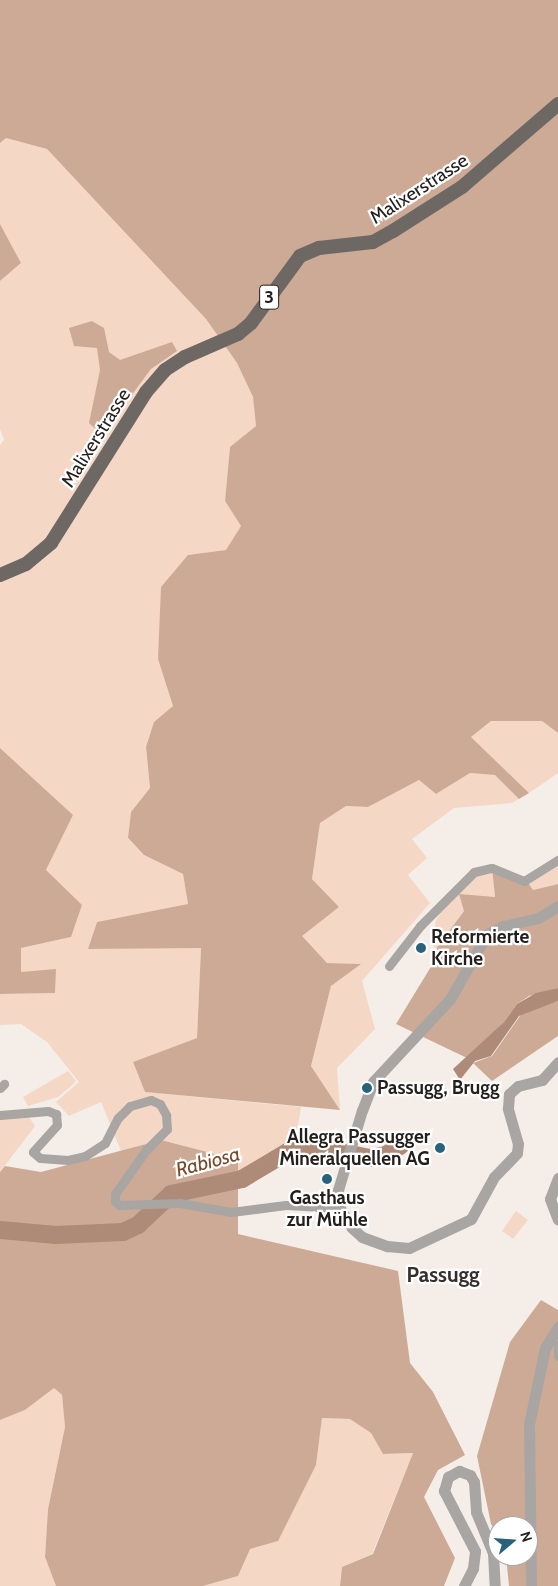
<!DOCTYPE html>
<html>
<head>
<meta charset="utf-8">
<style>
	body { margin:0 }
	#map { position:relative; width:558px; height:1586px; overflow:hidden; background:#f5ede8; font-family:Cabin,sans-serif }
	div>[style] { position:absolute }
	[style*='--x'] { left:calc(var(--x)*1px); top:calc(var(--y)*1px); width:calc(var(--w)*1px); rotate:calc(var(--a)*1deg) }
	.green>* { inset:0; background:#f5d7c6 }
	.forest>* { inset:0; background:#cdaa96 }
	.water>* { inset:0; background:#ad8b78 }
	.river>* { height:18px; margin:-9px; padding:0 9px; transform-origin:9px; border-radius:9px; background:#ad8b78 }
	.minor>* { height:9px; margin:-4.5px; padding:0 4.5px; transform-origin:4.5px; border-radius:4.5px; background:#a8a5a3 }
	.tertiary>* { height:11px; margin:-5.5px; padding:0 5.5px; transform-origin:5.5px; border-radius:5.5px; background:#a8a5a3 }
	.primary>* { height:14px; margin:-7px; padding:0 7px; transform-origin:7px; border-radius:7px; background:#6e6864 }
	.dots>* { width:14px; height:14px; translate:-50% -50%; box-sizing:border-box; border:2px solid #fff; border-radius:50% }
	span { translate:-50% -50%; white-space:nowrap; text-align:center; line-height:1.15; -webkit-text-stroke:4.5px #fff; paint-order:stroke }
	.shield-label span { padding:1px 4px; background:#fff; border:1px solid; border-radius:4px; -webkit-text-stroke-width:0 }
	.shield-label { font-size:18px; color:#221f1d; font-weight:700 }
	.street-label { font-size:19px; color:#221f1d }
	.poi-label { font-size:19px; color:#221f1d; font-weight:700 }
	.left { translate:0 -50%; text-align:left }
	.right { translate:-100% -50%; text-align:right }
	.water-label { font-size:20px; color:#7a492b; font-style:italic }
	.quarter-label { font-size:21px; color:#36302d; font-weight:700 }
	.north { position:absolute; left:488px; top:1516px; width:50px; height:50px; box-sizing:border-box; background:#fff; border:1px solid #a7a5a5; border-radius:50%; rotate:72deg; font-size:14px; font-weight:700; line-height:20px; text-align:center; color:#221f1d }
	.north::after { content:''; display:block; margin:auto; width:18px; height:22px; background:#29627b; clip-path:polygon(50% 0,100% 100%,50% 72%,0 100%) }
</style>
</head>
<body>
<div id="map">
	<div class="green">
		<i style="clip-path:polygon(6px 138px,47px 149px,206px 319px,237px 363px,253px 397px,256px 426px,230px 448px,225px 501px,241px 526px,227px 550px,188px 555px,158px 659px,173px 706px,154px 723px,146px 747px,150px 788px,131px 812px,128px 839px,144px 855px,183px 874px,188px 905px,97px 922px,88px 949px,201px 947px,197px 1038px,133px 1062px,145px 1092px,301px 1107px,294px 1151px,238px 1188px,237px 1160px,161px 1140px,121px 1151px,101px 1102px,69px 1116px,56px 1102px,79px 1082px,47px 1042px,21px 1024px,0 1025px,0 994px,55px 993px,21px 972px,21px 948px,71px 937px,46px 870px,73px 815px,0 748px,0 445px,4px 440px,0 429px,0 281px,21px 263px,0 224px,0 143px)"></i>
		<i style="clip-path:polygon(490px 721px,542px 721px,558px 733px,558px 773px,529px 793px,471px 737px)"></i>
		<i style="clip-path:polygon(470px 773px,495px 775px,519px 799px,512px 803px,454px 808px,412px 839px,427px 858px,408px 875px,430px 903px,362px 981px,375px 1029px,337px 1068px,340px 1110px,311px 1066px,331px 986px,360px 964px,327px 963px,301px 936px,339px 907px,312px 879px,320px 823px,346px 806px,368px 807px,419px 780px,436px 794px)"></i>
		<i style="clip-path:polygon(558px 860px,558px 884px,533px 890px,527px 881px)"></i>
		<i style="clip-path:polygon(492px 868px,495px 897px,464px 911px,436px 949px,432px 945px,437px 938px,433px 933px,436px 920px,444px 908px,459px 894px,469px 877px)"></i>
		<i style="clip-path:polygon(68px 1071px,76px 1081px,70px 1087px,58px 1097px,28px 1106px,23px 1097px)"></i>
		<i style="clip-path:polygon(29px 1117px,35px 1126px,0 1172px,0 1118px)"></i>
		<i style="clip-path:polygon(516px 1211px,528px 1220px,513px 1239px,502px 1231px)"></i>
		<i style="clip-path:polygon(54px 1388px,62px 1395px,65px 1427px,48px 1509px,45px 1557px,56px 1586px,0 1586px,0 1420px,25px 1410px)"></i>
		<i style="clip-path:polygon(322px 1418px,350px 1419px,371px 1433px,383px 1454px,413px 1453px,372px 1554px,342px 1567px,340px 1586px,203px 1586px,238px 1576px,249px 1549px,316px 1465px)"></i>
	</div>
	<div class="forest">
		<i style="clip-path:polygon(0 0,558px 0,558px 733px,542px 721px,491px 721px,471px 737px,529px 793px,519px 799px,495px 775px,470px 773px,436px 794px,419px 780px,368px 807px,346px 806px,320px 823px,312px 879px,339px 907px,302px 936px,327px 963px,361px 964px,331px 986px,311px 1066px,340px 1110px,145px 1092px,133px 1062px,197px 1038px,201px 948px,88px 949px,97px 922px,188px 904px,183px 874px,144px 855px,128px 838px,131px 812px,150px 788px,146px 747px,154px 722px,173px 706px,158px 659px,161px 587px,188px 555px,226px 550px,241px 526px,225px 501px,230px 447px,256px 426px,253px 397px,237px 363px,206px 319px,47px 149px,6px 138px,0 143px)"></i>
		<i style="clip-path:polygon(0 224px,21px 263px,0 281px)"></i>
		<i style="clip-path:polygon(92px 321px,104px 328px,109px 352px,120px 360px,172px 342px,177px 351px,151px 369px,102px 435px,89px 423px,100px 370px,97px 348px,74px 346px,69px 328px)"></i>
		<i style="clip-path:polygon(0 748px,73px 815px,46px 870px,82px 905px,71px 937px,21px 948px,21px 972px,56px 969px,55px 993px,0 994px)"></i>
		<i style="clip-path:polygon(492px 868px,527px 881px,533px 890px,558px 884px,558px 988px,529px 996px,517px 1004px,504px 1022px,467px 1058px,396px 1024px,440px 952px,436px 949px,464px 911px,459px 894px,495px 897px)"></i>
		<i style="clip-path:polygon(558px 1001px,558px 1036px,492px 1081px,473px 1063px,492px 1056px,522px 1013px)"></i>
		<i style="clip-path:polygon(161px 1140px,238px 1160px,238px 1234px,398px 1271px,410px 1363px,433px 1392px,465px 1455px,438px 1470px,424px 1497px,455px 1558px,444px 1586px,340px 1586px,342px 1567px,373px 1554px,413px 1453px,383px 1454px,371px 1433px,350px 1419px,322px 1418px,316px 1465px,278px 1541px,250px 1549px,238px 1576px,203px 1586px,56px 1586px,45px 1557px,48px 1509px,65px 1427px,62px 1395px,54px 1388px,25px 1410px,0 1420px,0 1172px,5px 1166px,41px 1172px)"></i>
		<i style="clip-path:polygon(541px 1300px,558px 1310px,558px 1586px,509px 1586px,506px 1556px,528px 1556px,528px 1526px,498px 1526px,498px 1534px,491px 1524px,477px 1456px,510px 1342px)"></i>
	</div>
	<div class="water">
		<i style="clip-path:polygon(558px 988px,558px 1001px,519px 1016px,491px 1056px,475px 1061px,460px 1080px,453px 1069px,504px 1022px,517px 1004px,536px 993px)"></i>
	</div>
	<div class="river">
		<i style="--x:0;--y:1230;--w:56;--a:5.1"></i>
		<i style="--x:56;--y:1235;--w:67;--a:-2.6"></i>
		<i style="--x:123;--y:1232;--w:17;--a:-25"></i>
		<i style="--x:138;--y:1225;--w:45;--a:-43.2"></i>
		<i style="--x:171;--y:1194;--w:73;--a:-11.9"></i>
		<i style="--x:242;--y:1179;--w:69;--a:-30.7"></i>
		<i style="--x:301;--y:1144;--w:69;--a:11.6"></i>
		<i style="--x:369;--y:1158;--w:17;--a:-10"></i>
		<i style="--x:386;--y:1155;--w:17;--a:-33"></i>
	</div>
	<div class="minor">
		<i style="--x:389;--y:966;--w:51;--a:-52.2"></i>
		<i style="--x:420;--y:926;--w:76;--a:-45"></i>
		<i style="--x:474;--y:872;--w:18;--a:-13"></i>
		<i style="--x:492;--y:868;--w:35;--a:22"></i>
		<i style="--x:524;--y:881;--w:40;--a:-32"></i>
		<i style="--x:0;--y:1088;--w:6;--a:-45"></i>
		<i style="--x:0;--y:1115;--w:48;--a:-4.8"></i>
		<i style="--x:48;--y:1111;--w:9;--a:21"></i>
		<i style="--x:56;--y:1114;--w:11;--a:85"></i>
		<i style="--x:57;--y:1125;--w:36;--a:132"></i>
		<i style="--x:33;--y:1152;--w:9;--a:41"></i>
		<i style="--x:40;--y:1158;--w:28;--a:4"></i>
		<i style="--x:68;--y:1160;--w:17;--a:-13"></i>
		<i style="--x:85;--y:1156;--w:24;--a:-33"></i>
		<i style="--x:105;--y:1143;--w:28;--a:-63"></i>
		<i style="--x:118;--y:1118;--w:17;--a:-45"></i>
		<i style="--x:130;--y:1106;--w:22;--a:-16"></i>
		<i style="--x:151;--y:1100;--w:10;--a:24"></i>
		<i style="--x:160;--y:1104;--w:13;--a:61"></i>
		<i style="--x:166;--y:1115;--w:14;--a:86"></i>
		<i style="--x:167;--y:1129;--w:30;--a:135"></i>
		<i style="--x:146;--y:1150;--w:54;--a:125.2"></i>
		<i style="--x:115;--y:1194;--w:7;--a:90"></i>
		<i style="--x:115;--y:1201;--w:6;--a:45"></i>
		<i style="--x:119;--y:1205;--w:61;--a:-1.9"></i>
		<i style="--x:180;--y:1203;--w:52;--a:10"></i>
		<i style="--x:231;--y:1212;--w:55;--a:-7.3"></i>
		<i style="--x:286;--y:1205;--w:54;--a:3.2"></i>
		<i style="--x:558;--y:1345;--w:11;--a:90"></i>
	</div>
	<div class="tertiary">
		<i style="--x:558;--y:906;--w:23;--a:149"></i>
		<i style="--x:538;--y:918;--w:36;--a:167"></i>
		<i style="--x:503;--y:926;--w:18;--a:153"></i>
		<i style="--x:487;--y:934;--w:75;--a:119.6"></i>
		<i style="--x:450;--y:999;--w:113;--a:132.9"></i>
		<i style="--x:373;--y:1082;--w:30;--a:111"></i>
		<i style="--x:362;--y:1110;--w:84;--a:106.7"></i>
		<i style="--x:338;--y:1190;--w:18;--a:84"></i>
		<i style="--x:340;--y:1208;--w:23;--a:59"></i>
		<i style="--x:352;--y:1228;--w:13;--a:42"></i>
		<i style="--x:362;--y:1237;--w:27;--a:20"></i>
		<i style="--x:387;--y:1246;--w:22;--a:5"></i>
		<i style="--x:409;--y:1248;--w:68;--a:-25.1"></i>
		<i style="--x:471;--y:1219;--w:48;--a:-61.3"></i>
		<i style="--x:494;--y:1177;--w:33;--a:-46"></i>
		<i style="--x:517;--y:1153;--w:9;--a:-84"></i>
		<i style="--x:518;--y:1144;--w:37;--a:-106"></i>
		<i style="--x:508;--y:1108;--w:14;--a:-86"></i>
		<i style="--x:509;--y:1094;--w:12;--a:-42"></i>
		<i style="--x:518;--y:1086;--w:25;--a:-14"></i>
		<i style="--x:542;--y:1080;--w:24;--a:-48"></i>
		<i style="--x:558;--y:1178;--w:22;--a:111"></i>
		<i style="--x:550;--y:1199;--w:22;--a:69"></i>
		<i style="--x:464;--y:1586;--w:20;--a:-63"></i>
		<i style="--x:473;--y:1568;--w:17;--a:-83"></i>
		<i style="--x:475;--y:1551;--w:68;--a:-117.3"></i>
		<i style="--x:444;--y:1491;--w:15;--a:-74"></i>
		<i style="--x:448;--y:1477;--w:13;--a:-29"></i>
		<i style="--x:459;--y:1471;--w:12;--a:20"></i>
		<i style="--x:470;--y:1475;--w:8;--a:60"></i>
		<i style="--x:474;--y:1482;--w:30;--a:86"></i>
		<i style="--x:476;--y:1512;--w:44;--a:67.5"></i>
		<i style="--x:493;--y:1553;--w:33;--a:87"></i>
		<i style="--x:531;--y:1586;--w:162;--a:-90.7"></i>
		<i style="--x:529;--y:1424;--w:78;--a:-78.1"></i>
		<i style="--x:545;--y:1348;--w:25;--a:-58"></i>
	</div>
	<div class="primary">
		<i style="--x:0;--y:575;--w:28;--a:-23"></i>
		<i style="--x:26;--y:564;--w:33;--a:-40"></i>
		<i style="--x:51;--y:543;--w:178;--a:-57.8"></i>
		<i style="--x:146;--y:392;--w:29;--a:-49"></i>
		<i style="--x:165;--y:370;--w:24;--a:-33"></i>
		<i style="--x:185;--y:357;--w:58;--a:-23.5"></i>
		<i style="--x:238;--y:334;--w:17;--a:-40"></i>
		<i style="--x:251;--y:323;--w:83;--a:-53.8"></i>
		<i style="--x:300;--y:256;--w:21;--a:-23"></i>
		<i style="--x:319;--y:248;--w:54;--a:-6.3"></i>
		<i style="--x:373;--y:242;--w:23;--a:-29"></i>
		<i style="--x:393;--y:231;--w:82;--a:-32.5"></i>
		<i style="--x:462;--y:187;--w:127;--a:-40.8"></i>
	</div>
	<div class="dots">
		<i style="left:421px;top:948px;background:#29627b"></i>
		<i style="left:367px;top:1088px;background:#29627b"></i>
		<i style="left:440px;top:1148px;background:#29627b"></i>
		<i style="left:327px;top:1179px;background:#29627b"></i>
	</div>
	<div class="shield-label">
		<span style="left:269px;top:297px">3</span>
	</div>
	<div class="street-label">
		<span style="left:419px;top:189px;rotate:-33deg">Malixerstrasse</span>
		<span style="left:96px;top:438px;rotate:-58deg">Malixerstrasse</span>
	</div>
	<div class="poi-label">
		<span class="left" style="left:431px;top:948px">Reformierte<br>Kirche</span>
		<span class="left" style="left:377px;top:1088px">Passugg, Brugg</span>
		<span class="right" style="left:430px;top:1148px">Allegra Passugger<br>Mineralquellen AG</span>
		<span style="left:327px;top:1209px">Gasthaus<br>zur Mühle</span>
	</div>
	<div class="water-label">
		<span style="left:208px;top:1162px;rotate:-15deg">Rabiosa</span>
	</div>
	<div class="quarter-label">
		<span style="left:443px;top:1275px">Passugg</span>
	</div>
	<div class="north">N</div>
</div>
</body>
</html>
